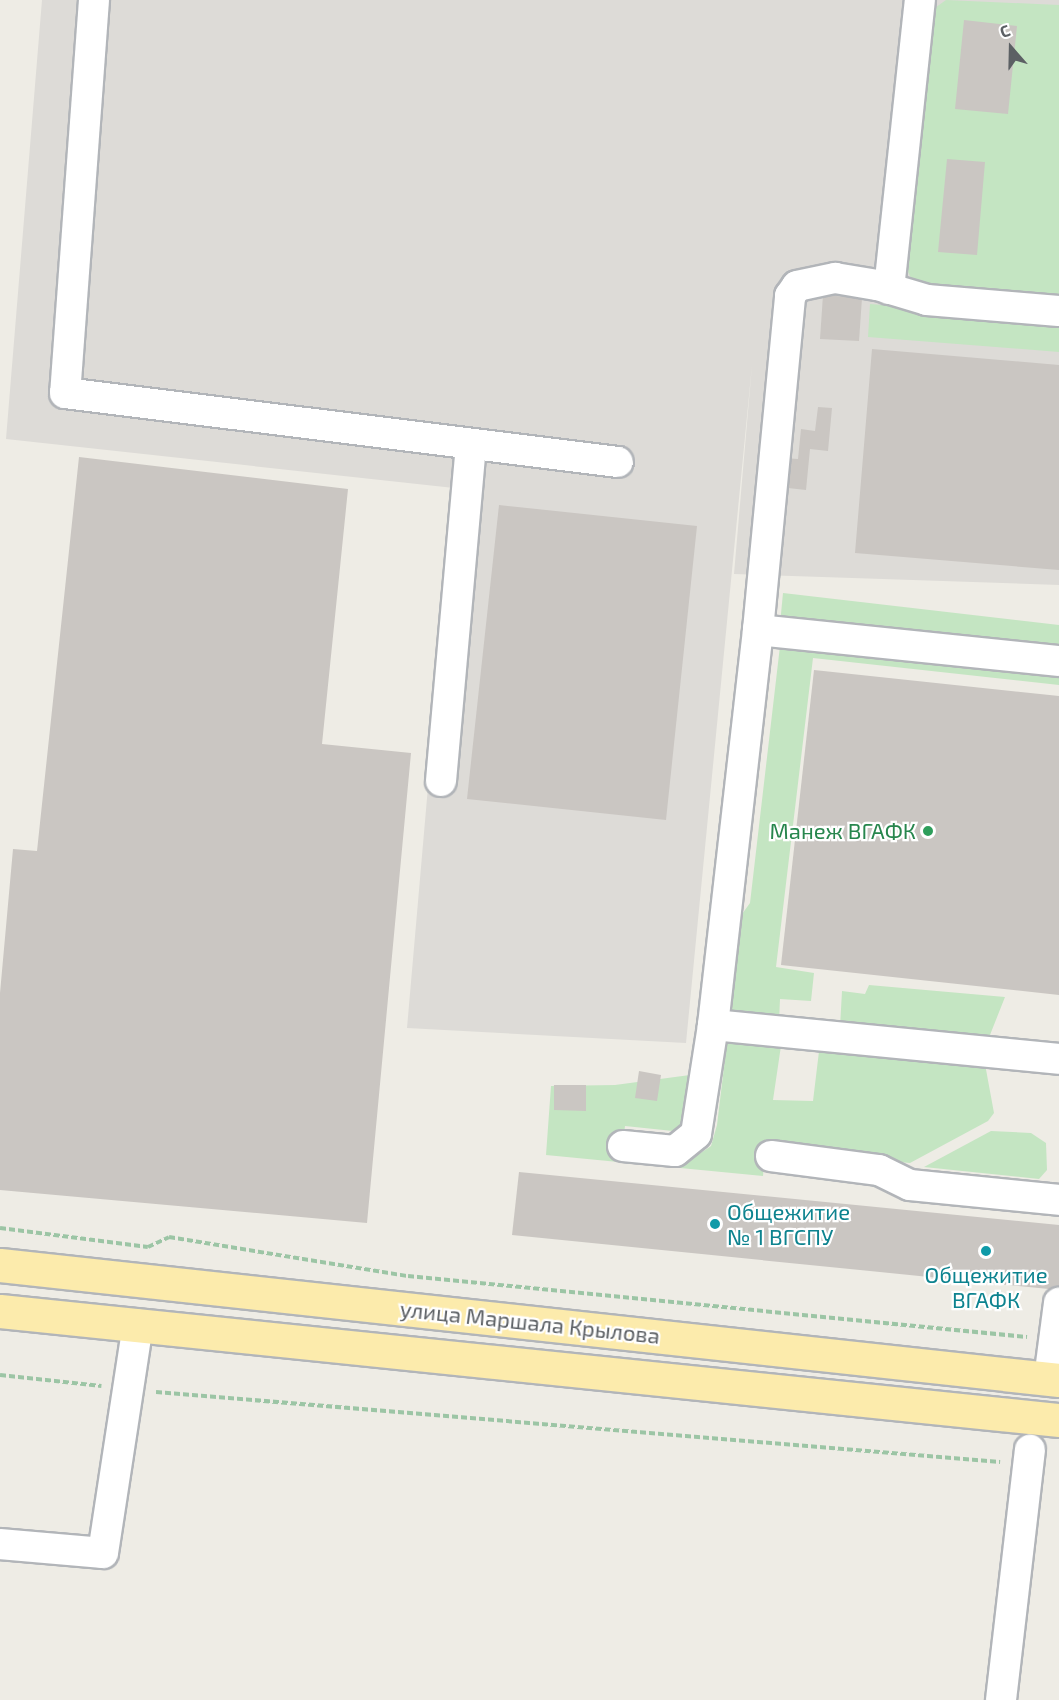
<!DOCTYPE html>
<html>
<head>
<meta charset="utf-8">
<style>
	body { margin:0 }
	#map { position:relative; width:1059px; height:1700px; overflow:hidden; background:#eeece5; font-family:"Exo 2",sans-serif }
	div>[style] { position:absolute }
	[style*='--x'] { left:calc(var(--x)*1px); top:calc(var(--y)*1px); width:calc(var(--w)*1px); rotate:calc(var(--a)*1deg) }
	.industrial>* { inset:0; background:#dddbd7 }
	.green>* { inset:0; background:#c4e5c2 }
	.building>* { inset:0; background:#cac6c2 }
	.path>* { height:4px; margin-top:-2px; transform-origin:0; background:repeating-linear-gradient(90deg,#9cc5a5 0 6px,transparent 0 9px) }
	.roads { filter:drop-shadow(2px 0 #b2b5b9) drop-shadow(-2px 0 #b2b5b9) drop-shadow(0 2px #b2b5b9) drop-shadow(0 -2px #b2b5b9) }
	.minor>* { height:30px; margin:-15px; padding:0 15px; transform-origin:15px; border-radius:15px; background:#fff }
	.major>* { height:33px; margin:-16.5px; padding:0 16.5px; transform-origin:16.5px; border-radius:16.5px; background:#fcebac }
	.dots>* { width:16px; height:16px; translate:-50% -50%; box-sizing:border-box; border:3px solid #fff; border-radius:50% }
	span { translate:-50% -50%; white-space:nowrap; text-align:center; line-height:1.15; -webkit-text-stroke:4.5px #fff; paint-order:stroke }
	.leisure-label { font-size:22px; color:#27864d }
	.right { translate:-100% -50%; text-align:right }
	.culture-label { font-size:22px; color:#0d838f }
	.left { translate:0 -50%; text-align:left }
	.street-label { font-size:22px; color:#5c6064 }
	.north { position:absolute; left:981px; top:18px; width:60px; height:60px; -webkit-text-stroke:4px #fff; paint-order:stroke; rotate:340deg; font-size:16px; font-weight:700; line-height:24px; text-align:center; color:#5c6064 }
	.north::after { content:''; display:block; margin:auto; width:21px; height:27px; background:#5c6064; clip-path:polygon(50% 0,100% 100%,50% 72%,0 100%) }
</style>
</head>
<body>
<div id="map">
	<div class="industrial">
		<i style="clip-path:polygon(42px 0,1059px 0,1059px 585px,734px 574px,752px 365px,686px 1043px,407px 1028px,454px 488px,6px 439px)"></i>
	</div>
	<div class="green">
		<i style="clip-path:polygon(946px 0,1059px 5px,1059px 299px,923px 287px,913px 282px,908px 272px,932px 10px)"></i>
		<i style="clip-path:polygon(870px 304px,1059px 320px,1059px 352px,868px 337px)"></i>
		<i style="clip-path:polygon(783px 593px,1059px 625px,1059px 653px,780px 624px)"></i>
		<i style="clip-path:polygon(780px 646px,1059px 675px,1059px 685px,813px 658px,776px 967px,814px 973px,811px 1001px,780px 999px,779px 1022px,731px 1014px,737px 921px,750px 903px)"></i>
		<i style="clip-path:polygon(869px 985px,1005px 997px,988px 1040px,840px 1027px,842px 991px,865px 994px)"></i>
		<i style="clip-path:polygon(728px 1034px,782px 1039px,773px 1100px,813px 1101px,820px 1043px,985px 1064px,994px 1113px,988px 1121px,910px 1163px,765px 1150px,763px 1176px,546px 1155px,551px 1086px,615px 1085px,690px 1075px,683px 1127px,673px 1131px,625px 1126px,622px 1150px,699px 1154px,711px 1146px,717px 1125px)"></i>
		<i style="clip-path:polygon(991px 1131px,1031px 1133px,1046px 1143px,1047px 1170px,1039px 1179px,924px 1167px)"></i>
	</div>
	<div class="building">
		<i style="clip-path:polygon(964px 20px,1017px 26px,1008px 114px,955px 109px)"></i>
		<i style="clip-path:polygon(947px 159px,985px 162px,977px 255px,938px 252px)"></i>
		<i style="clip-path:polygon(823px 295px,862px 298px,859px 341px,820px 339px)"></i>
		<i style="clip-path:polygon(872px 349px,1059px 365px,1059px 570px,855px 553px)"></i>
		<i style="clip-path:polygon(818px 407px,832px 408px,828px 451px,810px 449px,806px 490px,779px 487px,783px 458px,798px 459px,801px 429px,815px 431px)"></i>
		<i style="clip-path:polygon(79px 457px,348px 489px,322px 744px,411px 753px,367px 1223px,0 1190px,0 993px,13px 849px,37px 851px)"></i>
		<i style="clip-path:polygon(499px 505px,697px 526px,666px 820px,467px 799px)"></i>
		<i style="clip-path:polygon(814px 670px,1059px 696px,1059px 995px,781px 965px)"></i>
		<i style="clip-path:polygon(639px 1071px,661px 1075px,657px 1101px,635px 1098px)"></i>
		<i style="clip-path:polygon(554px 1085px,586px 1085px,586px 1111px,554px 1110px)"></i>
		<i style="clip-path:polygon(519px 1172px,1059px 1225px,1059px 1290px,512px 1235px)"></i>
	</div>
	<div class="path">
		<i style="--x:0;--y:1228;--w:149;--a:7.3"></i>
		<i style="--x:148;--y:1247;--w:23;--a:-25"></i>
		<i style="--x:169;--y:1237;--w:242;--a:9.3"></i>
		<i style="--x:408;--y:1276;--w:622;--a:5.63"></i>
		<i style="--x:0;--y:1375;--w:102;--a:6.2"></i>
		<i style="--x:156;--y:1392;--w:847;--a:4.74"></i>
	</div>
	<div class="roads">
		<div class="minor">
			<i style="--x:94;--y:0;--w:394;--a:94.2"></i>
			<i style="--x:65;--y:393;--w:557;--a:7.11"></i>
			<i style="--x:889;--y:289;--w:291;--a:-83.9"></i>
			<i style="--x:758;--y:630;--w:303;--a:5.9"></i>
			<i style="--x:441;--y:781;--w:338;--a:-84.9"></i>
			<i style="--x:713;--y:1025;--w:348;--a:5.6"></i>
			<i style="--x:623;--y:1146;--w:52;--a:5.5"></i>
			<i style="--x:675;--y:1151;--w:27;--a:-39"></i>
			<i style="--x:696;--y:1134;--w:110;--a:-81.1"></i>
			<i style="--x:713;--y:1025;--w:398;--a:-83.5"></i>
			<i style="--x:758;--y:630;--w:336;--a:-84.5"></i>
			<i style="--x:790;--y:296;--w:12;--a:-55"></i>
			<i style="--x:797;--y:286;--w:39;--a:-12"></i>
			<i style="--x:835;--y:278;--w:43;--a:9.5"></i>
			<i style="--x:877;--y:285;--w:52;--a:16.7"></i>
			<i style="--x:927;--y:300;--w:132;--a:4.8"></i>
			<i style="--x:771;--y:1156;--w:109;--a:7.4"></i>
			<i style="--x:879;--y:1170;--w:34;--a:26"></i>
			<i style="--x:910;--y:1185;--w:150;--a:5.7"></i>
			<i style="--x:1049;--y:1379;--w:77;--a:-82.5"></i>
			<i style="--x:0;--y:1544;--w:103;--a:5"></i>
			<i style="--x:103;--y:1553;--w:231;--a:-81.3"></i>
			<i style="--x:1001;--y:1700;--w:252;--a:-83.4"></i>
		</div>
		<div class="major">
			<i style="--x:0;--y:1265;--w:1065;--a:6.2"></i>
			<i style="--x:0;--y:1311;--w:1065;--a:5.88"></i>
		</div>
	</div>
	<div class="dots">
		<i style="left:928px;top:831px;background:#2e9e5b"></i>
		<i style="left:715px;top:1224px;background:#0f9aa8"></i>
		<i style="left:986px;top:1251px;background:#0f9aa8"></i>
	</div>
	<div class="leisure-label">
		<span class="right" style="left:916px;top:831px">Манеж ВГАФК</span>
	</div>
	<div class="culture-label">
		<span class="left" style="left:727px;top:1224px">Общежитие<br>№ 1 ВГСПУ</span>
		<span style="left:986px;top:1287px">Общежитие<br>ВГАФК</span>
	</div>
	<div class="street-label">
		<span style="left:530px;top:1322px;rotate:6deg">улица Маршала Крылова</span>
	</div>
	<div class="north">С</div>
</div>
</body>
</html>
